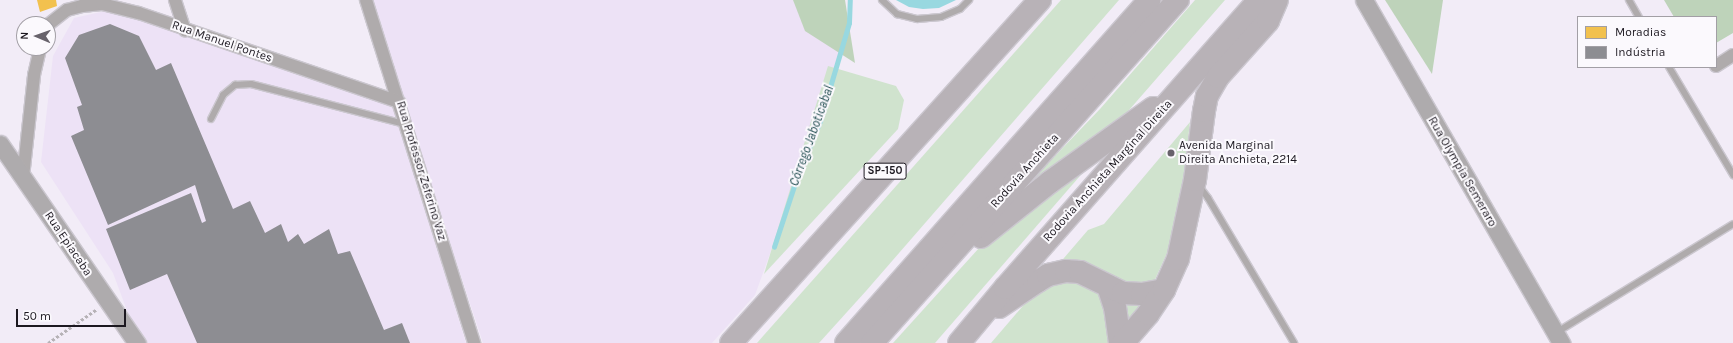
<!DOCTYPE html>
<html>
<head>
<meta charset="utf-8">
<style>
	body { margin:0 }
	#map { position:relative; width:1733px; height:343px; overflow:hidden; background:#f2ecf7; font-family:Karla,sans-serif }
	div>[style] { position:absolute }
	[style*='--x'] { left:calc(var(--x)*1px); top:calc(var(--y)*1px); width:calc(var(--w)*1px); rotate:calc(var(--a)*1deg) }
	.built>* { inset:0; background:#ede2f6 }
	.green>* { inset:0; background:#d0e3ce }
	.forest>* { inset:0; background:#bed3ba }
	.water>* { inset:0; background:#98d8e0 }
	.homes>* { inset:0; background:#f2c14e }
	.industry>* { inset:0; background:#8d8d92 }
	.stream>* { height:4.5px; margin:-2.25px; padding:0 2.25px; transform-origin:2.25px; border-radius:2.25px; background:#98d8e0 }
	.path>* { height:2.5px; margin-top:-1.25px; transform-origin:0; background:repeating-linear-gradient(90deg,#b6b2b6 0 3px,transparent 0 5px) }
	.roads { filter:drop-shadow(1px 0 #cbc7cf) drop-shadow(-1px 0 #cbc7cf) drop-shadow(0 1px #cbc7cf) drop-shadow(0 -1px #cbc7cf) }
	.lane>* { height:6px; margin:-3px; padding:0 3px; transform-origin:3px; border-radius:3px; background:#afabac }
	.street>* { height:12px; margin:-6px; padding:0 6px; transform-origin:6px; border-radius:6px; background:#afabac }
	.secondary>* { height:17px; margin:-8.5px; padding:0 8.5px; transform-origin:8.5px; border-radius:8.5px; background:#aeabad }
	.highway>* { height:22px; margin:-11px; padding:0 11px; transform-origin:11px; border-radius:11px; background:#b8b2b7 }
	.dots>* { width:11px; height:11px; translate:-50% -50%; box-sizing:border-box; border:2px solid #fbf9fd; border-radius:50% }
	span { translate:-50% -50%; white-space:nowrap; text-align:center; line-height:1.15; -webkit-text-stroke:4px #fbf9fd; paint-order:stroke }
	.shield-label span { padding:1px 3px; background:#fbf9fd; border:1px solid; border-radius:3px; -webkit-text-stroke-width:0 }
	.shield-label { font-size:11px; color:#1c1820; font-weight:700 }
	.street-label { font-size:12px; color:#1c1820 }
	.poi-label { font-size:12px; color:#1c1820 }
	.left { translate:0 -50%; text-align:left }
	.water-label { font-size:13px; color:#234e51; font-style:italic }
	.legend { position:absolute; left:1577px; top:16px; width:140px; height:52px; box-sizing:border-box; background:#fbf9fd; border:1px solid #a29fa5; margin:0; padding:5px 7px; list-style:none; font-size:12px; color:#1c1820 }
	.legend li { display:flex; align-items:center; gap:8px; height:20px }
	.legend b { width:20px; border:1px solid #a29fa5 }
	.north { position:absolute; left:16px; top:16px; width:40px; height:40px; box-sizing:border-box; background:#fbf9fd; border:1px solid #a29fa5; border-radius:50%; rotate:272deg; font-size:11px; font-weight:700; line-height:16px; text-align:center; color:#1c1820 }
	.north::after { content:''; display:block; margin:auto; width:14px; height:18px; background:#67626b; clip-path:polygon(50% 0,100% 100%,50% 72%,0 100%) }
	.scale { position:absolute; left:16px; top:309px; width:110px; height:18px; box-sizing:border-box; border:2px solid #1c1820; border-top:0; padding-left:5px; font-size:12px; line-height:14px; white-space:nowrap; color:#1c1820; -webkit-text-stroke:3px #fbf9fd; paint-order:stroke }
</style>
</head>
<body>
<div id="map">
	<div class="built">
		<i style="clip-path:polygon(370px 0,832px 0,843px 52px,755px 295px,712px 343px,483px 343px)"></i>
		<i style="clip-path:polygon(105px 11px,128px 14px,393px 103px,466px 343px,145px 343px,132px 324px,113px 273px,41px 162px,53px 56px,74px 18px)"></i>
	</div>
	<div class="green">
		<i style="clip-path:polygon(1061px 0,1119px 0,866px 291px,819px 343px,757px 343px)"></i>
		<i style="clip-path:polygon(1195px 0,1225px 0,1123px 117px,1012px 201px,1100px 109px)"></i>
		<i style="clip-path:polygon(828px 66px,896px 86px,904px 100px,898px 129px,764px 274px)"></i>
		<i style="clip-path:polygon(1190px 122px,1184px 175px,1168px 251px,1142px 308px,1111px 343px,991px 343px,1088px 230px,1104px 224px)"></i>
		<i style="clip-path:polygon(1099px 154px,935px 343px,893px 343px,989px 237px)"></i>
	</div>
	<div class="forest">
		<i style="clip-path:polygon(793px 0,845px 0,855px 63px,805px 31px)"></i>
		<i style="clip-path:polygon(1385px 0,1443px 0,1432px 74px)"></i>
		<i style="clip-path:polygon(1664px 0,1733px 0,1733px 33px,1716px 43px,1716px 17px,1674px 17px)"></i>
	</div>
	<div class="water">
		<i style="clip-path:polygon(896px 0,956px 0,939px 8px,923px 9px,909px 7px)"></i>
	</div>
	<div class="homes">
		<i style="clip-path:polygon(37px 0,56px 0,57px 6px,40px 12px)"></i>
	</div>
	<div class="industry">
		<i style="clip-path:polygon(110px 24px,139px 36px,156px 70px,171px 63px,233px 209px,250px 201px,265px 233px,281px 224px,288px 242px,298px 234px,304px 244px,329px 229px,338px 254px,350px 251px,384px 330px,402px 323px,410px 343px,197px 343px,167px 274px,130px 290px,106px 229px,191px 193px,202px 223px,206px 221px,195px 185px,108px 225px,71px 136px,84px 130px,77px 107px,82px 105px,65px 58px,79px 35px)"></i>
	</div>
	<div class="stream">
		<i style="--x:774;--y:247;--w:67;--a:-71.8"></i>
		<i style="--x:795;--y:183;--w:67;--a:-68"></i>
		<i style="--x:820;--y:121;--w:102;--a:-73.5"></i>
		<i style="--x:849;--y:23;--w:23;--a:-88"></i>
	</div>
	<div class="path">
		<i style="--x:48;--y:343;--w:60;--a:-34.8"></i>
	</div>
	<div class="roads">
		<div class="lane">
			<i style="--x:882;--y:0;--w:21;--a:43"></i>
			<i style="--x:897;--y:14;--w:21;--a:14"></i>
			<i style="--x:917;--y:19;--w:24;--a:-5"></i>
			<i style="--x:941;--y:17;--w:21;--a:-23"></i>
			<i style="--x:960;--y:9;--w:13;--a:-45"></i>
			<i style="--x:1629;--y:0;--w:20;--a:60"></i>
			<i style="--x:1669;--y:67;--w:126;--a:59.3"></i>
			<i style="--x:211;--y:119;--w:27;--a:-63"></i>
			<i style="--x:223;--y:95;--w:16;--a:-40"></i>
			<i style="--x:235;--y:85;--w:16;--a:-4"></i>
			<i style="--x:251;--y:84;--w:159;--a:14.6"></i>
			<i style="--x:1199;--y:186;--w:15;--a:53"></i>
			<i style="--x:1208;--y:198;--w:169;--a:59.3"></i>
			<i style="--x:1557;--y:332;--w:206;--a:-31.5"></i>
		</div>
		<div class="street">
			<i style="--x:175;--y:0;--w:32;--a:72"></i>
			<i style="--x:366;--y:0;--w:360;--a:72.5"></i>
			<i style="--x:48;--y:27;--w:3;--a:-72"></i>
			<i style="--x:49;--y:24;--w:23;--a:-38"></i>
			<i style="--x:67;--y:10;--w:16;--a:-15"></i>
			<i style="--x:82;--y:6;--w:20;--a:-6"></i>
			<i style="--x:102;--y:4;--w:38;--a:14"></i>
			<i style="--x:139;--y:13;--w:275;--a:18.9"></i>
			<i style="--x:1716;--y:66;--w:20;--a:-33"></i>
			<i style="--x:23;--y:177;--w:103;--a:-83.8"></i>
			<i style="--x:34;--y:75;--w:28;--a:-77"></i>
		</div>
		<div class="secondary">
			<i style="--x:1364;--y:0;--w:396;--a:60.1"></i>
			<i style="--x:0;--y:144;--w:242;--a:55.5"></i>
		</div>
		<div class="highway">
			<i style="--x:981;--y:237;--w:88;--a:-38.6"></i>
			<i style="--x:1050;--y:182;--w:127;--a:-35.7"></i>
			<i style="--x:1108;--y:286;--w:22;--a:72"></i>
			<i style="--x:1115;--y:307;--w:36;--a:82"></i>
			<i style="--x:999;--y:307;--w:47;--a:-33.7"></i>
			<i style="--x:1038;--y:281;--w:12;--a:-31"></i>
			<i style="--x:1048;--y:275;--w:18;--a:-13"></i>
			<i style="--x:1066;--y:271;--w:14;--a:4"></i>
			<i style="--x:1080;--y:272;--w:48;--a:26"></i>
			<i style="--x:1123;--y:293;--w:19;--a:3"></i>
			<i style="--x:1142;--y:294;--w:22;--a:-10"></i>
			<i style="--x:731;--y:343;--w:462;--a:-48"></i>
			<i style="--x:846;--y:343;--w:458;--a:-48.5"></i>
			<i style="--x:872;--y:343;--w:460;--a:-48.3"></i>
			<i style="--x:959;--y:343;--w:72;--a:-50.1"></i>
			<i style="--x:1005;--y:288;--w:384;--a:-48.6"></i>
			<i style="--x:1123;--y:343;--w:38;--a:-49"></i>
			<i style="--x:1148;--y:314;--w:29;--a:-56"></i>
			<i style="--x:1164;--y:290;--w:34;--a:-66"></i>
			<i style="--x:1178;--y:259;--w:81;--a:-77.9"></i>
			<i style="--x:1195;--y:180;--w:70;--a:-82.6"></i>
			<i style="--x:1204;--y:111;--w:15;--a:-79"></i>
			<i style="--x:1207;--y:96;--w:22;--a:-60"></i>
			<i style="--x:1218;--y:77;--w:75;--a:-48.2"></i>
			<i style="--x:1268;--y:21;--w:23;--a:-67"></i>
		</div>
	</div>
	<div class="dots">
		<i style="left:1171px;top:153px;background:#67626b"></i>
	</div>
	<div class="shield-label">
		<span style="left:885px;top:171px">SP-150</span>
	</div>
	<div class="street-label">
		<span style="left:222px;top:42px;rotate:19deg">Rua Manuel Pontes</span>
		<span style="left:421px;top:171px;rotate:73deg">Rua Professor Zeferino Vaz</span>
		<span style="left:1025px;top:171px;rotate:-48deg">Rodovia Anchieta</span>
		<span style="left:1108px;top:171px;rotate:-48deg">Rodovia Anchieta Marginal Direita</span>
		<span style="left:1462px;top:172px;rotate:60deg">Rua Olympia Semeraro</span>
		<span style="left:68px;top:244px;rotate:56deg">Rua Epiacaba</span>
	</div>
	<div class="poi-label">
		<span class="left" style="left:1179px;top:153px">Avenida Marginal<br>Direita Anchieta, 2214</span>
	</div>
	<div class="water-label">
		<span style="left:812px;top:136px;rotate:-70deg">Córrego Jaboticabal</span>
	</div>
	<ul class="legend">
	<li><b style="height:11px;background:#f2c14e"></b>Moradias</li>
	<li><b style="height:11px;background:#8d8d92"></b>Indústria</li>
	</ul>
	<div class="north">N</div>
	<div class="scale">50 m</div>
</div>
</body>
</html>
